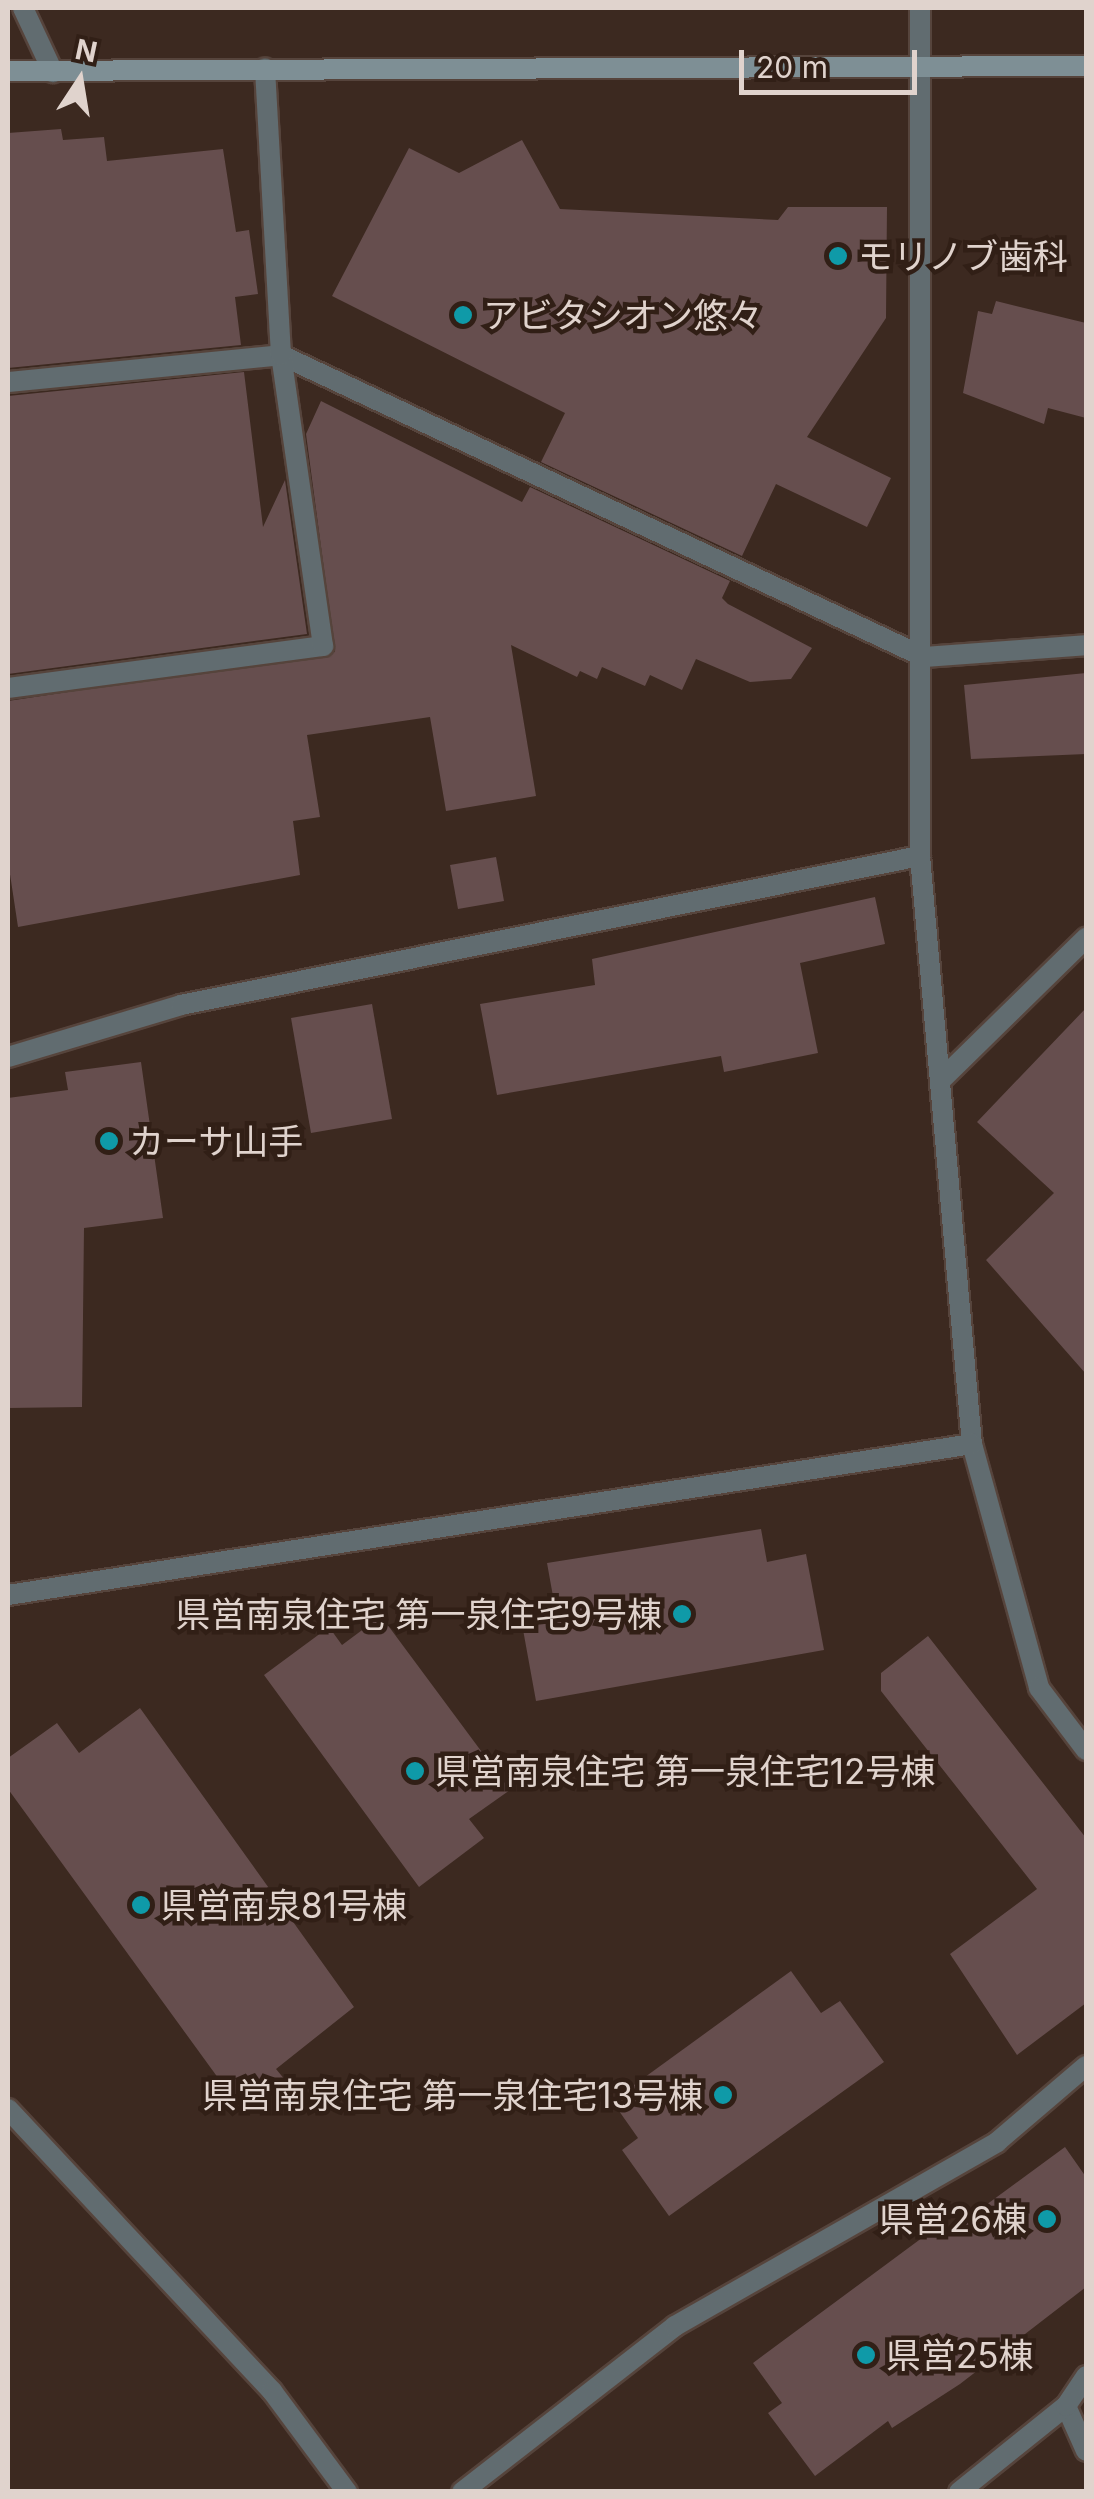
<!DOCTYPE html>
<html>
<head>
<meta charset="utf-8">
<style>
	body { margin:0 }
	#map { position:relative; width:1094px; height:2499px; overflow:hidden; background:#3c2920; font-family:Inter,"Noto Sans JP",sans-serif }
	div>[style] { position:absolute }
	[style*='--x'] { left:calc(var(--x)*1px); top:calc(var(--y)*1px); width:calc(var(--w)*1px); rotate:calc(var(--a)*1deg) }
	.building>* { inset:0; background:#664e4e }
	.roads { filter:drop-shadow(2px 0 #56443c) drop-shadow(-2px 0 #56443c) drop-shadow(0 2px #56443c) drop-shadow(0 -2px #56443c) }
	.lane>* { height:20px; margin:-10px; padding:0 10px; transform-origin:10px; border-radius:10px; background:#616c70 }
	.street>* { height:20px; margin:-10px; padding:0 10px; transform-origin:10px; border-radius:10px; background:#616c70 }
	.secondary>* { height:20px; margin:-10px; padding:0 10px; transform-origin:10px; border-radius:10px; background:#7e8f95 }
	.dots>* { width:28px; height:28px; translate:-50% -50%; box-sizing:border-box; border:5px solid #311f16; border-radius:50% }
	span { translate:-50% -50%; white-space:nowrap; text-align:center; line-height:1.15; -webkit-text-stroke:9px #311f16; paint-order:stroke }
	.poi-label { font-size:35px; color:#e0d3cd }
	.left { translate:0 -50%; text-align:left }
	.right { translate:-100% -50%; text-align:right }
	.frame { position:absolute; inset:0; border:10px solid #e0d3cd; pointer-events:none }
	.north { position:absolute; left:30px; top:30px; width:100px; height:100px; -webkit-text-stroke:8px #311f16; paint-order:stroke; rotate:12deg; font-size:28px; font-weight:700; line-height:40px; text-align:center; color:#e0d3cd }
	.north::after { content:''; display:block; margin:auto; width:35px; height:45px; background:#e0d3cd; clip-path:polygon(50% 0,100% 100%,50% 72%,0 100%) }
	.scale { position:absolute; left:739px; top:50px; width:178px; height:45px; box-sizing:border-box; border:5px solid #e0d3cd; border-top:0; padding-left:12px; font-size:30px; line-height:35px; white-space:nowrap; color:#e0d3cd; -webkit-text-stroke:8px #311f16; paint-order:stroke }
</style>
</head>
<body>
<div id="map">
	<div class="building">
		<i style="clip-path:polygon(61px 129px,63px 140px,104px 137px,107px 161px,223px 149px,236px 232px,249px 230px,258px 294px,235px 297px,241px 345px,8px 368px,8px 133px)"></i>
		<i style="clip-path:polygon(522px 140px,560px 209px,778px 220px,788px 207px,887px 207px,886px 318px,807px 437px,891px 478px,867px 527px,776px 484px,742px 556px,541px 462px,565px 413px,332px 296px,409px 148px,459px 173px)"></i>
		<i style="clip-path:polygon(996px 301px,1086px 323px,1086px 418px,1048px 408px,1044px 424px,963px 393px,978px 311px,992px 314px)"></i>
		<i style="clip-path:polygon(244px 372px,263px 527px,285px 480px,307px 634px,8px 674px,8px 396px)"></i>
		<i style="clip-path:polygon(321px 401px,522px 502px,530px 487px,730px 581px,722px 598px,728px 604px,812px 648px,791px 679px,750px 682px,696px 659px,682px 690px,650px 675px,645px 686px,602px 667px,597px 679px,580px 671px,577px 677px,511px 645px,536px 796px,446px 811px,430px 717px,307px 735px,320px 817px,293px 821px,300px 875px,18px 927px,8px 861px,8px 701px,335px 652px,306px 434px)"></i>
		<i style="clip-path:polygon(1086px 673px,1086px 754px,971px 759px,964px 685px)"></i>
		<i style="clip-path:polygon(496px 857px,504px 901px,458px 909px,450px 865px)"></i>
		<i style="clip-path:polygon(875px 897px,885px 944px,800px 963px,818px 1053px,724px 1072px,721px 1056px,497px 1095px,480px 1004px,595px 985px,592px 959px)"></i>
		<i style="clip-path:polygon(372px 1004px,392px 1119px,311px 1133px,291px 1018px)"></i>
		<i style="clip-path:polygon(1086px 1008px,1086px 1374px,986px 1260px,1054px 1193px,977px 1122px)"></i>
		<i style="clip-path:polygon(141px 1062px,163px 1218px,84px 1228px,82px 1407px,8px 1408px,8px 1098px,68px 1090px,65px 1072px)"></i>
		<i style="clip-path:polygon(761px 1529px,767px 1562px,806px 1554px,824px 1650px,536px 1701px,522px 1624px,556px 1613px,547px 1563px)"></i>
		<i style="clip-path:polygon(381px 1616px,510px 1790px,469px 1819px,484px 1838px,419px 1887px,264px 1675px,329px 1627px,342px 1645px)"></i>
		<i style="clip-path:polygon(928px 1636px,1086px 1838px,1086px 2003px,1017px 2055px,950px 1954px,1037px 1889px,881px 1691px,881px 1673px)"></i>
		<i style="clip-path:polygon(140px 1708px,354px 2007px,276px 2069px,286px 2081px,245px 2115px,8px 1789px,8px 1758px,57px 1723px,79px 1753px)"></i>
		<i style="clip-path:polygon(791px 1971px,821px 2013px,840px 2001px,884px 2062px,669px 2216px,622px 2150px,638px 2138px,612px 2101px)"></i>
		<i style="clip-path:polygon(1065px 2147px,1086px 2177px,1086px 2287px,960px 2384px,892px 2428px,888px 2421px,815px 2476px,768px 2413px,782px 2403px,753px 2363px,934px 2229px,941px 2238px)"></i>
	</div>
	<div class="roads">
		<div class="lane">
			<i style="--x:942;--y:1079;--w:202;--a:-44.4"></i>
			<i style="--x:1066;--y:2406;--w:49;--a:66"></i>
		</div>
		<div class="street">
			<i style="--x:23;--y:8;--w:71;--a:64.9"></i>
			<i style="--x:8;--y:382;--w:274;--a:-5.6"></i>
			<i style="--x:281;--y:355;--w:710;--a:25.16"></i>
			<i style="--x:924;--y:657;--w:162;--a:-4.2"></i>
			<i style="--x:8;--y:688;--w:318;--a:-7.6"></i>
			<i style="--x:323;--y:646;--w:294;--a:-98.2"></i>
			<i style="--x:281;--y:355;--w:287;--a:-93.2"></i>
			<i style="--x:920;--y:856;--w:590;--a:84.95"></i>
			<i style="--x:972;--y:1444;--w:253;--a:74.6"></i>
			<i style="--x:1039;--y:1688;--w:78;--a:52.8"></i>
			<i style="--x:8;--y:1057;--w:181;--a:-16.7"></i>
			<i style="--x:181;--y:1005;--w:754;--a:-11.4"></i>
			<i style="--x:920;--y:856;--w:848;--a:-90"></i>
			<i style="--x:8;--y:1595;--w:976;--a:-8.9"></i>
			<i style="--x:8;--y:2109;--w:386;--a:46.9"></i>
			<i style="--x:272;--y:2391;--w:126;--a:53.4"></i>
			<i style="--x:462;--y:2492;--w:270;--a:-37.9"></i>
			<i style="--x:675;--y:2326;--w:371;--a:-29.7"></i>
			<i style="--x:997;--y:2142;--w:117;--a:-40.5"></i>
			<i style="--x:959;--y:2492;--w:137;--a:-38.8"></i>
			<i style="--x:1066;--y:2406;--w:36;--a:-56"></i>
		</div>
		<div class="secondary">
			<i style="--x:8;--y:71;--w:1078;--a:-0.27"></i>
		</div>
	</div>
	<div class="dots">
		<i style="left:838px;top:256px;background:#0f9aa8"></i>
		<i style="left:463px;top:315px;background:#0f9aa8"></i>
		<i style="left:109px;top:1141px;background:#0f9aa8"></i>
		<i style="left:682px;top:1614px;background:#0f9aa8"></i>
		<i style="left:415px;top:1771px;background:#0f9aa8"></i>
		<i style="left:141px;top:1905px;background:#0f9aa8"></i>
		<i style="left:723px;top:2095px;background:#0f9aa8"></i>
		<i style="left:1047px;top:2219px;background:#0f9aa8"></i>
		<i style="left:866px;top:2355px;background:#0f9aa8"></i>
	</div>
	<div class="poi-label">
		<span class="left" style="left:858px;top:256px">モリノブ歯科</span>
		<span class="left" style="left:483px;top:315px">アビタシオン悠々</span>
		<span class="left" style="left:129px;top:1141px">カーサ山手</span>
		<span class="right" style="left:662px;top:1614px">県営南泉住宅 第一泉住宅9号棟</span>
		<span class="left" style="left:435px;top:1771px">県営南泉住宅 第一泉住宅12号棟</span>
		<span class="left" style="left:161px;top:1905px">県営南泉81号棟</span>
		<span class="right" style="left:703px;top:2095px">県営南泉住宅 第一泉住宅13号棟</span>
		<span class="right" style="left:1027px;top:2219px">県営26棟</span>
		<span class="left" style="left:886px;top:2355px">県営25棟</span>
	</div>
	<div class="frame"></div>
	<div class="north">N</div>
	<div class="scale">20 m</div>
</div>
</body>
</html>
